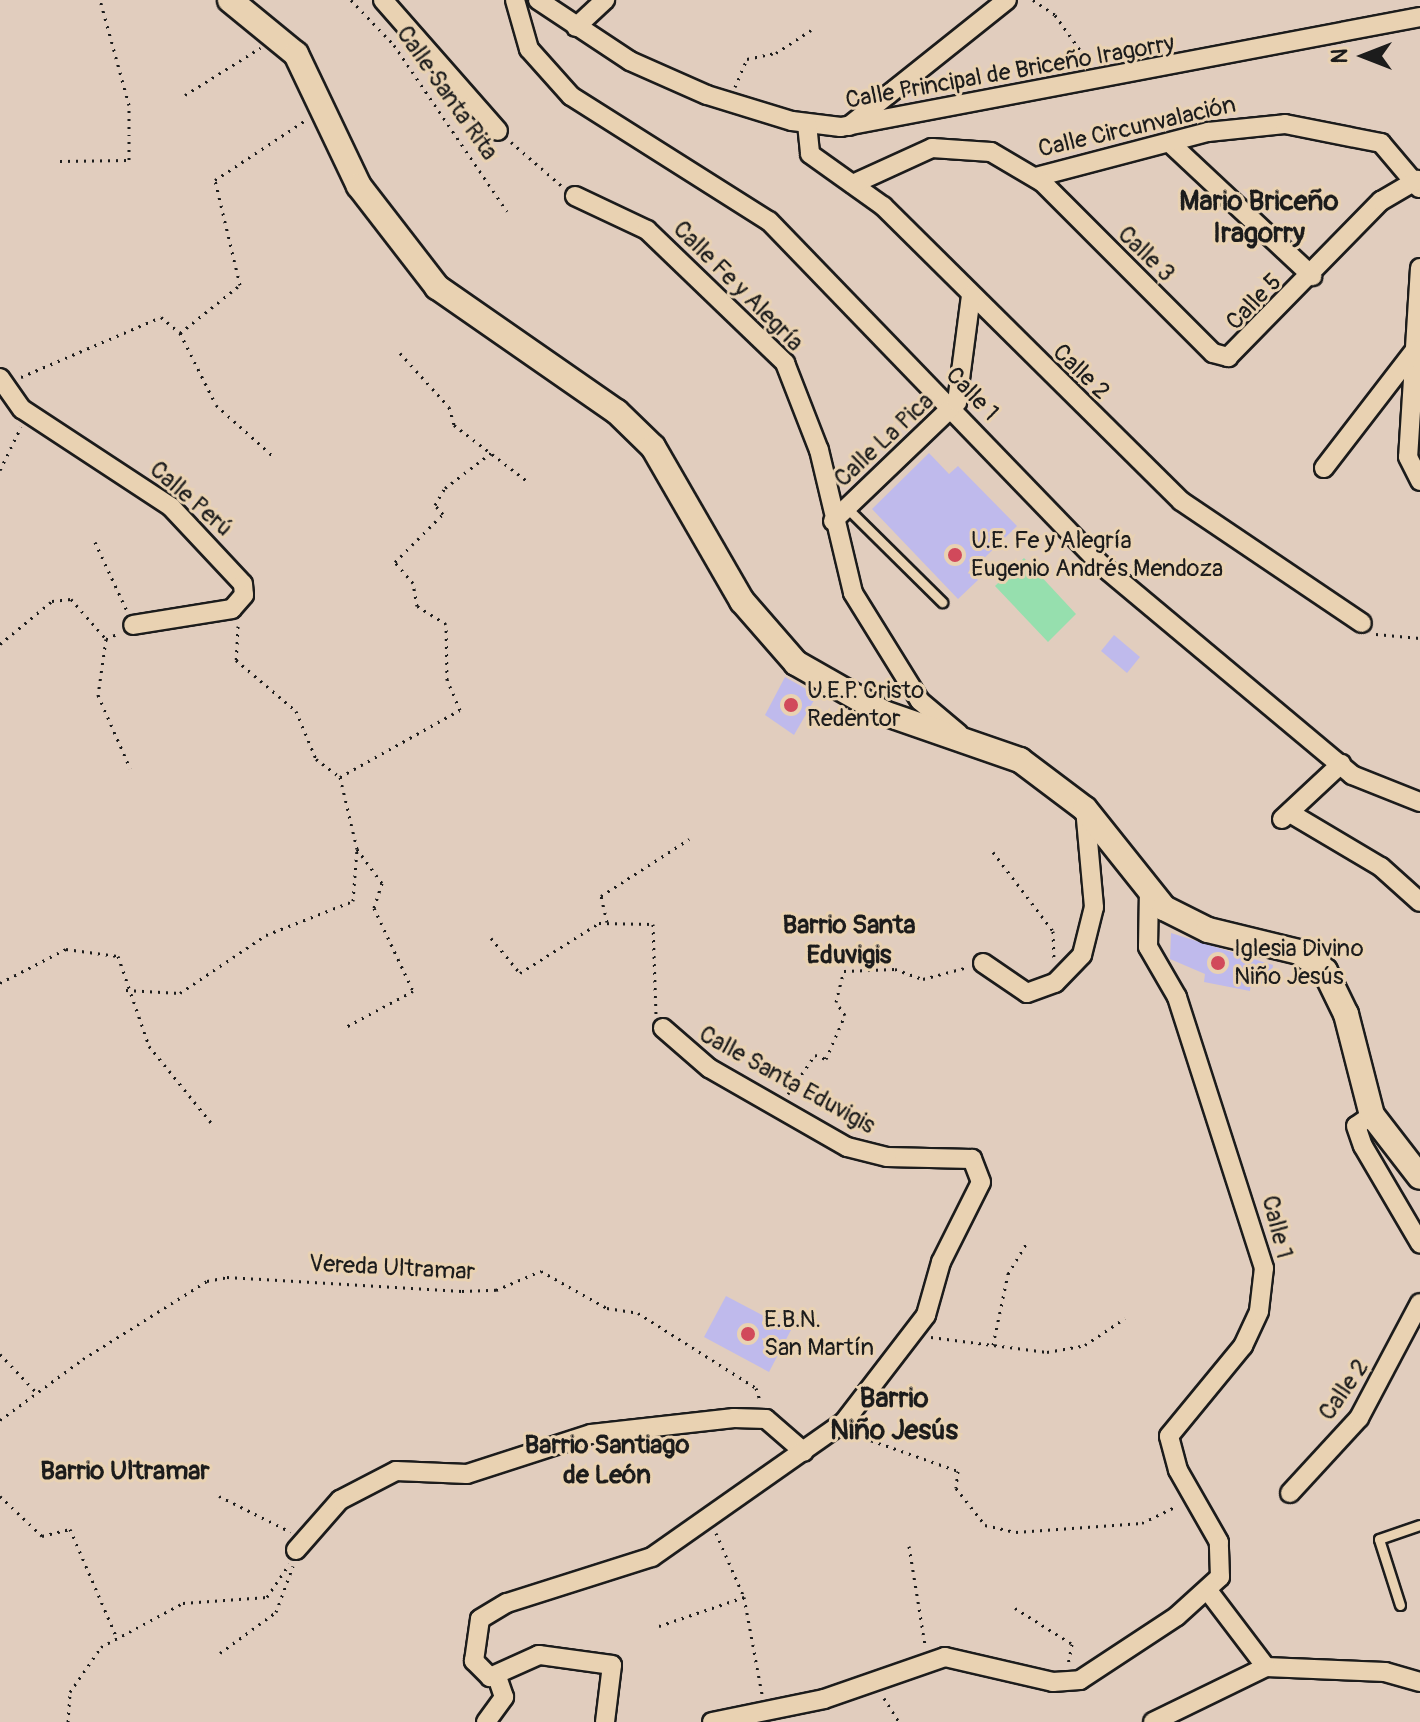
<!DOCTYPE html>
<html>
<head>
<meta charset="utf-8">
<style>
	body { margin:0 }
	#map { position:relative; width:1420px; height:1722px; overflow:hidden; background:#e1cdbe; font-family:Pangolin,sans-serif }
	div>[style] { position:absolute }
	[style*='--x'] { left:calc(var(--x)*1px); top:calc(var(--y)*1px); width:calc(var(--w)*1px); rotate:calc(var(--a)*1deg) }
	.green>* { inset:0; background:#96dfae }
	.building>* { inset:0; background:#bfbaec }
	.path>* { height:3px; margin-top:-1.5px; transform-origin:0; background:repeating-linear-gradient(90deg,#1c1c1c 0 2px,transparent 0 8px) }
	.roads { filter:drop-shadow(2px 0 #1c1c1c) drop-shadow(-2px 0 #1c1c1c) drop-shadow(0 2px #1c1c1c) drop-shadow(0 -2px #1c1c1c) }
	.service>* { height:9px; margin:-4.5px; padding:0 4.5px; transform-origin:4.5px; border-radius:4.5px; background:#e9d2b2 }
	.minor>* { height:18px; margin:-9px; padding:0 9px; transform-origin:9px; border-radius:9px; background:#e9d2b2 }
	.secondary>* { height:24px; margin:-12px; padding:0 12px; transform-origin:12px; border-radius:12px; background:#e9d2b2 }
	.dots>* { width:22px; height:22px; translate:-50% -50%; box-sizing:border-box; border:4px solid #e9d2b2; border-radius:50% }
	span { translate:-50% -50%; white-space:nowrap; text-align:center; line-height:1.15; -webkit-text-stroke:6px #e9d2b2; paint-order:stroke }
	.street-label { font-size:24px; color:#1c1c1c }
	.poi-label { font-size:24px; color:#1c1c1c }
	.left { translate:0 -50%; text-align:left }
	.neighbourhood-label { font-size:26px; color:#1c1c1c; font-weight:700 }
	.quarter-label { font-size:28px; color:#1c1c1c; font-weight:700 }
	.north { position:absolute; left:1324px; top:16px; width:80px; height:80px; -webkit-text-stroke:6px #e9d2b2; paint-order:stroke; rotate:270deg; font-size:22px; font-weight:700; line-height:32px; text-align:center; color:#1c1c1c }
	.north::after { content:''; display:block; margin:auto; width:28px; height:36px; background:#1c1c1c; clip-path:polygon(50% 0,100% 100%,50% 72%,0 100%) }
</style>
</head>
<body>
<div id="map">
	<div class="green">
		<i style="clip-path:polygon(1024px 558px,1076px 614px,1048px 642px,995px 586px)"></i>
	</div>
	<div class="building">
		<i style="clip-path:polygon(929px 453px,949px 474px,958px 466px,1017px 526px,970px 572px,978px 580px,958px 599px,872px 509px)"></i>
		<i style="clip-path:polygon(1114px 635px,1140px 657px,1127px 673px,1101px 651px)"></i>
		<i style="clip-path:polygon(785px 677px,817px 695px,794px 735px,765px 715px)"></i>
		<i style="clip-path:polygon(1171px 933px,1273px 965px,1270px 985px,1251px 982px,1250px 991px,1204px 982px,1205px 974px,1170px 959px)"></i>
		<i style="clip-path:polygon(726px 1296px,791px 1330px,769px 1372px,704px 1337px)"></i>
	</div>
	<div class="path">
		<i style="--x:351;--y:0;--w:62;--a:46.3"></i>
		<i style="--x:394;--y:45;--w:201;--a:55.8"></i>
		<i style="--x:1033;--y:0;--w:27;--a:34"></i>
		<i style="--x:1055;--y:15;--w:57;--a:54.3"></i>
		<i style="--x:735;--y:87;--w:30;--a:-67"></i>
		<i style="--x:747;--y:59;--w:30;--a:-12"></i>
		<i style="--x:776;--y:53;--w:42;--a:-33.3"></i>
		<i style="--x:185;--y:95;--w:89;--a:-32.1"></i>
		<i style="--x:511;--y:142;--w:69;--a:40.9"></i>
		<i style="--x:60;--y:161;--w:69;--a:-0.8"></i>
		<i style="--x:129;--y:160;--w:55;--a:-90"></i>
		<i style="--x:129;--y:105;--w:109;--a:-105.4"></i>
		<i style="--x:180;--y:333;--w:77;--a:-38.7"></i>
		<i style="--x:240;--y:285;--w:108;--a:-103.4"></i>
		<i style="--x:215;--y:180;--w:107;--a:-33.5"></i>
		<i style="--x:400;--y:353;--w:73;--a:47.8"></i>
		<i style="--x:449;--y:407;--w:19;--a:74"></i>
		<i style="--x:454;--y:425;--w:92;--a:37.5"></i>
		<i style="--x:21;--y:377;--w:152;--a:-23.2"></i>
		<i style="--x:161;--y:317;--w:25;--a:40"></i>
		<i style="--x:180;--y:333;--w:80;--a:63.4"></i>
		<i style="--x:216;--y:405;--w:79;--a:41.9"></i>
		<i style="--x:0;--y:470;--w:48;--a:-64"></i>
		<i style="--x:95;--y:542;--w:76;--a:65.1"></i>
		<i style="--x:238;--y:626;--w:34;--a:93"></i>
		<i style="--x:236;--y:660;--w:79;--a:40.4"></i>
		<i style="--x:296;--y:711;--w:52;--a:67.4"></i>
		<i style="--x:316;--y:759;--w:30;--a:37"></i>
		<i style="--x:340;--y:777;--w:74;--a:76.7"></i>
		<i style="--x:357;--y:849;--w:42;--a:53.7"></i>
		<i style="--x:382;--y:883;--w:26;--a:108"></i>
		<i style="--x:374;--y:908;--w:92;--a:64.8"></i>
		<i style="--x:413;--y:991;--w:76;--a:151.8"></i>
		<i style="--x:1376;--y:634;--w:44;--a:5.2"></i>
		<i style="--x:106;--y:639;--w:57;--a:98.1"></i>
		<i style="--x:98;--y:695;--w:80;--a:66.3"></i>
		<i style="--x:0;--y:644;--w:67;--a:-39.6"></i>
		<i style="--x:52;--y:601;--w:19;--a:-6"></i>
		<i style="--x:71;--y:599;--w:53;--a:48.8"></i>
		<i style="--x:106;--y:639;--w:14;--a:-25"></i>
		<i style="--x:340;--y:777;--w:137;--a:-29.2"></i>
		<i style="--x:460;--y:710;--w:33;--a:-113"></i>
		<i style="--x:447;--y:680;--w:56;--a:-91"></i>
		<i style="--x:446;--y:624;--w:34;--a:-148"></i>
		<i style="--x:417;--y:606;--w:23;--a:-100"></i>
		<i style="--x:413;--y:583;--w:28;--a:-131"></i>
		<i style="--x:395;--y:562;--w:68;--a:-45"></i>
		<i style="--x:443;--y:514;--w:12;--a:-132"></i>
		<i style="--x:435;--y:505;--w:20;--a:-60"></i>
		<i style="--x:445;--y:488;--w:58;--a:-37.3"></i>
		<i style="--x:993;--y:852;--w:99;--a:52.8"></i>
		<i style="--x:1053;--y:931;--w:28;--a:88"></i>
		<i style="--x:607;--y:922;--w:27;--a:-103"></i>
		<i style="--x:601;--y:896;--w:105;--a:-32.9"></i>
		<i style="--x:491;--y:938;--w:45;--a:50.4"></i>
		<i style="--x:520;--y:973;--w:93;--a:-32.3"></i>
		<i style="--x:599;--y:923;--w:54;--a:1.1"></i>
		<i style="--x:653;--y:924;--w:91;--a:88.1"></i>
		<i style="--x:0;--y:983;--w:74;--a:-27.3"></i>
		<i style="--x:66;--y:949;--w:52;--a:7.7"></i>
		<i style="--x:118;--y:956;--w:95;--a:71"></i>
		<i style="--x:149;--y:1046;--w:102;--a:51"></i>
		<i style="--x:126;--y:990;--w:54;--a:3.2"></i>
		<i style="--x:180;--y:993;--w:104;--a:-34"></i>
		<i style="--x:266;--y:935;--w:93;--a:-21.3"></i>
		<i style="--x:353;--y:901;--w:52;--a:-85.6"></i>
		<i style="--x:788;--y:1094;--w:47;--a:-55.3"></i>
		<i style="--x:815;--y:1055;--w:12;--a:20"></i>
		<i style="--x:826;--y:1059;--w:48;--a:-66.6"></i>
		<i style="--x:845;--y:1015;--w:16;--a:-125"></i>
		<i style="--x:836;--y:1002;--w:32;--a:-76"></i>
		<i style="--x:844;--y:971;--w:51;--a:-2.2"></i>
		<i style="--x:895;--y:969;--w:30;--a:20"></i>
		<i style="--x:923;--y:979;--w:47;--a:-14.9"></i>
		<i style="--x:931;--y:1337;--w:117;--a:7.4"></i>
		<i style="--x:1047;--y:1352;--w:39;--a:-10"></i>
		<i style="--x:1085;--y:1345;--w:48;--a:-34"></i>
		<i style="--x:993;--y:1345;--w:73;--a:-78.1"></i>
		<i style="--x:1008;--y:1274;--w:39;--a:-59"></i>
		<i style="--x:0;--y:1354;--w:52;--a:46.5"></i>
		<i style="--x:0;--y:1420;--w:103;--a:-36.3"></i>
		<i style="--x:83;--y:1359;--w:146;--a:-32.2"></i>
		<i style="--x:207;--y:1281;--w:20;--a:-11"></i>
		<i style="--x:227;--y:1277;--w:235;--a:3.4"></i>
		<i style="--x:462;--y:1291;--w:34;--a:-2"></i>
		<i style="--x:496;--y:1290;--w:49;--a:-22.9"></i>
		<i style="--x:541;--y:1271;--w:76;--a:29.3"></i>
		<i style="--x:607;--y:1308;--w:31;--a:9"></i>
		<i style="--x:638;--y:1313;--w:140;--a:32.4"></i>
		<i style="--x:756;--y:1388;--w:13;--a:72"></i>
		<i style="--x:856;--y:1435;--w:108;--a:19.4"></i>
		<i style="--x:958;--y:1471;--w:17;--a:97"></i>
		<i style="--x:956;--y:1488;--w:47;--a:51.9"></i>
		<i style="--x:985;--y:1525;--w:32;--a:13"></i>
		<i style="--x:1016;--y:1532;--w:126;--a:-4.1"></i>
		<i style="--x:1142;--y:1523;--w:39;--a:-26"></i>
		<i style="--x:0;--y:1496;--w:58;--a:43.6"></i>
		<i style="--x:42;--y:1536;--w:29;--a:-14"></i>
		<i style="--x:70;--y:1529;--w:119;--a:66.7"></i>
		<i style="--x:219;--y:1496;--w:80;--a:26.6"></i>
		<i style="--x:716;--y:1533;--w:70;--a:66.4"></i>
		<i style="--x:744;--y:1597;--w:99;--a:79.5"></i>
		<i style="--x:909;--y:1546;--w:100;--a:80.8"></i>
		<i style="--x:1015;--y:1608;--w:67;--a:32.3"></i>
		<i style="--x:1072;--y:1644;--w:21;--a:101"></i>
		<i style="--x:659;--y:1626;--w:90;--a:-18.8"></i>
		<i style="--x:220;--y:1653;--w:69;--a:-36.2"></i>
		<i style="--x:276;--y:1612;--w:49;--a:-69.7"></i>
		<i style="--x:884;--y:1698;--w:28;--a:58"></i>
		<i style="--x:68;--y:1722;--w:30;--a:-86"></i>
		<i style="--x:70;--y:1692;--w:55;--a:-55.4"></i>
		<i style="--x:101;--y:1647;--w:93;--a:-28.2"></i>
		<i style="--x:183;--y:1603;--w:84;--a:-4.1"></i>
		<i style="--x:267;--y:1597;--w:40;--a:-56"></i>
	</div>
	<div class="roads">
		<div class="service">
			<i style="--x:847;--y:508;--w:134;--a:44.7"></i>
			<i style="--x:1400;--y:1605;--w:69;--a:-107.7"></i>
			<i style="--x:1379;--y:1539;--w:43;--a:-18.9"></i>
		</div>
		<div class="minor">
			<i style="--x:383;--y:0;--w:174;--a:48.7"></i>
			<i style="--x:515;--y:0;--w:51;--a:74.1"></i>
			<i style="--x:529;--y:49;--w:63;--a:48.2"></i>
			<i style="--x:571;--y:96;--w:234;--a:32.3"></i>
			<i style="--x:769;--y:221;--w:477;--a:46"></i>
			<i style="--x:1100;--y:564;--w:329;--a:39.9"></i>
			<i style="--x:1352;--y:775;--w:73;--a:21.7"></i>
			<i style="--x:538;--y:0;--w:110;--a:33.5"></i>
			<i style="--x:630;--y:61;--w:84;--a:23.8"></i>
			<i style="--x:707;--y:95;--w:89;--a:17"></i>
			<i style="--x:792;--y:121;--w:49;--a:7"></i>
			<i style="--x:841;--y:127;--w:589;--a:-10.76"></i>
			<i style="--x:576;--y:27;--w:40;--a:-43"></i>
			<i style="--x:807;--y:124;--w:30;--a:84"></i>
			<i style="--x:810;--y:154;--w:90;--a:35.5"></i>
			<i style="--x:883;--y:206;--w:419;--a:44.7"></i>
			<i style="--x:1181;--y:501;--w:218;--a:34"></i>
			<i style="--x:849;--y:126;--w:202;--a:-38.6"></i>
			<i style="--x:1170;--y:143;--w:195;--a:43.1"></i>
			<i style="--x:1036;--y:177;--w:178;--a:-14.7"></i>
			<i style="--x:1208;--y:132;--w:77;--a:-5.9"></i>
			<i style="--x:1285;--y:124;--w:98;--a:11.2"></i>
			<i style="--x:1381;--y:143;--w:59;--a:49.8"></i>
			<i style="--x:853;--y:184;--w:87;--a:-24.5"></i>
			<i style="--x:932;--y:148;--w:59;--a:3.9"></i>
			<i style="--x:991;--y:152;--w:59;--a:30.5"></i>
			<i style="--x:1042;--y:182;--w:242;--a:45"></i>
			<i style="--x:1213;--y:353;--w:16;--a:15"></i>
			<i style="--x:1228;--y:357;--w:219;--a:-45.6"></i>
			<i style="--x:1381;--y:201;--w:42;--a:-30.3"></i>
			<i style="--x:575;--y:196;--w:80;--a:25.3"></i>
			<i style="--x:647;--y:230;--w:192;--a:43.9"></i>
			<i style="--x:785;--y:363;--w:93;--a:68.7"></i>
			<i style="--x:819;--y:450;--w:147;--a:76.6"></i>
			<i style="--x:853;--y:593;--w:127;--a:58.2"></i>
			<i style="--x:920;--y:701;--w:51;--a:40.2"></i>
			<i style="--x:1420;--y:268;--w:189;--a:93.6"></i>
			<i style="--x:1408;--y:457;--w:27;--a:63"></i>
			<i style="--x:0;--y:378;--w:38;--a:55"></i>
			<i style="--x:22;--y:409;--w:178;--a:33.3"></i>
			<i style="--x:171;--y:507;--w:105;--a:46.9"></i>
			<i style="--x:243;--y:584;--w:11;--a:85"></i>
			<i style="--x:244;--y:595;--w:18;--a:131"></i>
			<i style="--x:232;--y:609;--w:100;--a:170.8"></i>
			<i style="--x:1324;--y:468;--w:149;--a:-52.4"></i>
			<i style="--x:833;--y:521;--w:172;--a:-43.8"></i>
			<i style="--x:957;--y:402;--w:108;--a:-82.5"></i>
			<i style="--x:1290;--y:813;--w:106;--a:30.7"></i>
			<i style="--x:1381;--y:867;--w:52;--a:41.9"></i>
			<i style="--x:1282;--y:819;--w:81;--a:-43"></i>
			<i style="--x:983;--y:963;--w:53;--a:34.3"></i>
			<i style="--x:1027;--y:993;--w:30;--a:-20"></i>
			<i style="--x:1055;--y:983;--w:39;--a:-46"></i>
			<i style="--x:1082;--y:955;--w:49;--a:-76"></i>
			<i style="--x:1094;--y:907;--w:98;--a:-95.2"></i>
			<i style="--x:1372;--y:1115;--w:19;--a:145"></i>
			<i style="--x:1356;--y:1126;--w:21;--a:71"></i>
			<i style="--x:1363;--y:1146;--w:113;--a:59.6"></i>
			<i style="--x:1290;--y:1493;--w:102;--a:-47.4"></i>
			<i style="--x:1359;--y:1418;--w:130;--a:-62.1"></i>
			<i style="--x:296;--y:1550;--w:67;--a:-48.7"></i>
			<i style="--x:340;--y:1500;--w:63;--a:-27.4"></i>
			<i style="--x:396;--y:1471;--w:71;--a:2.4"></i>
			<i style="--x:467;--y:1474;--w:130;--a:-17.9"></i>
			<i style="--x:591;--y:1434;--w:144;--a:-6.4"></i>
			<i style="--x:734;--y:1418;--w:32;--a:2"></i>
			<i style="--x:766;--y:1419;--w:50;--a:41"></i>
			<i style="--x:1209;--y:1592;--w:94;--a:52.8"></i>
			<i style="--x:1266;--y:1667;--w:119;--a:2.4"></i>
			<i style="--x:1385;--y:1672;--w:36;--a:16"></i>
			<i style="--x:486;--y:1722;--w:31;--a:-54"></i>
			<i style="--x:504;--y:1697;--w:21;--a:-109"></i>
			<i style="--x:605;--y:1722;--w:57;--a:-83"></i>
			<i style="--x:612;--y:1665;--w:74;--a:-172.2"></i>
			<i style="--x:539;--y:1655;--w:54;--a:155.8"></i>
			<i style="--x:490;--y:1677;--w:23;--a:-135"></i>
			<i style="--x:474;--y:1661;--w:42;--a:-81.9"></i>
			<i style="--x:480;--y:1619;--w:31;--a:-31"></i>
			<i style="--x:507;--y:1603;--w:152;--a:-17.6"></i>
			<i style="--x:652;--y:1557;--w:235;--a:-35.1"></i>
			<i style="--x:844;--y:1422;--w:135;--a:-52.5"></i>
			<i style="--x:926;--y:1315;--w:55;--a:-74.2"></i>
			<i style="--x:941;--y:1262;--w:89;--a:-63.4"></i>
			<i style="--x:981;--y:1182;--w:25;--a:-111"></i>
			<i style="--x:972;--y:1159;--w:85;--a:-178.7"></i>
			<i style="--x:887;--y:1157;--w:41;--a:-166"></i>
			<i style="--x:847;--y:1147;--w:159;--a:-150.2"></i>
			<i style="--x:709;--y:1068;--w:61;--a:-139"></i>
			<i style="--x:712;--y:1722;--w:114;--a:-11.6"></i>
			<i style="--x:824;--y:1699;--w:128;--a:-19.1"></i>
			<i style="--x:945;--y:1657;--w:111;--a:13"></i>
			<i style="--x:1053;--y:1682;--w:27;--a:-4"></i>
			<i style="--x:1080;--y:1680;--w:116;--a:-33.4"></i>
			<i style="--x:1177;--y:1616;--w:58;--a:-42.2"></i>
			<i style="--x:1220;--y:1577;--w:35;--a:-92"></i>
			<i style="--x:1219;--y:1542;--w:83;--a:-119.7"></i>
			<i style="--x:1178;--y:1470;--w:35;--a:-105"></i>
			<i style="--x:1169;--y:1436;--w:117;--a:-50.6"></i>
			<i style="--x:1243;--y:1346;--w:38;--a:-65"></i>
			<i style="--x:1259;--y:1311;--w:43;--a:-83.4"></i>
			<i style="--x:1264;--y:1268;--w:285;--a:-107.8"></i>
			<i style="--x:1177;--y:997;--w:58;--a:-120.1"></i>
			<i style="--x:1148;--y:947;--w:55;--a:-89"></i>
			<i style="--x:1153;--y:1722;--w:126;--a:-26"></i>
		</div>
		<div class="secondary">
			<i style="--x:230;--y:0;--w:85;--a:39.3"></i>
			<i style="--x:296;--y:54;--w:146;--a:64.5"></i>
			<i style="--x:359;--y:186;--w:128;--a:52.3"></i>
			<i style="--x:437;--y:287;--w:219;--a:34.8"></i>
			<i style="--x:617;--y:412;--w:50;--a:44.2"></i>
			<i style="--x:653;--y:447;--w:178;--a:60"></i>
			<i style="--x:742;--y:601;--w:82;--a:48.9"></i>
			<i style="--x:796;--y:663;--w:101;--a:29.6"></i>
			<i style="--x:884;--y:713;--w:144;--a:19.1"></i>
			<i style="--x:1020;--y:760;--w:81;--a:37"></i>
			<i style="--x:1085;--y:809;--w:127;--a:51.4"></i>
			<i style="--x:1164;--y:908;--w:49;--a:26.6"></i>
			<i style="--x:1208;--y:930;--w:94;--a:13.6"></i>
			<i style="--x:1299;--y:952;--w:32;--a:36"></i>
			<i style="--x:1325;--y:971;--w:48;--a:64"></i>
			<i style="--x:1346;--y:1014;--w:104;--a:75.6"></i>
			<i style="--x:1372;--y:1115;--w:78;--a:52.3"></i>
		</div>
	</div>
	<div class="dots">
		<i style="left:955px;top:555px;background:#d1495b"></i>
		<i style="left:791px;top:705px;background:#d1495b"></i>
		<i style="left:1218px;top:963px;background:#d1495b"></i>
		<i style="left:748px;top:1334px;background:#d1495b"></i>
	</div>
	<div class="street-label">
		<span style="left:1010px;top:72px;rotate:-10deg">Calle Principal de Briceño Iragorry</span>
		<span style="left:447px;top:93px;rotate:55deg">Calle Santa Rita</span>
		<span style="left:1137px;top:127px;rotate:-13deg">Calle Circunvalación</span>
		<span style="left:1146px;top:254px;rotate:44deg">Calle 3</span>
		<span style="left:738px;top:286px;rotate:45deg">Calle Fe y Alegría</span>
		<span style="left:1254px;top:302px;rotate:-46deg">Calle 5</span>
		<span style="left:1081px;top:372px;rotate:44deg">Calle 2</span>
		<span style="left:972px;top:394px;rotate:46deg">Calle 1</span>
		<span style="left:884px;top:440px;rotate:-43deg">Calle La Pica</span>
		<span style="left:191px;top:499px;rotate:41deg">Calle Perú</span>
		<span style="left:787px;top:1080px;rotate:29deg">Calle Santa Eduvigis</span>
		<span style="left:1277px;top:1227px;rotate:76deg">Calle 1</span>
		<span style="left:392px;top:1268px;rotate:3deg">Vereda Ultramar</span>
		<span style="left:1344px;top:1390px;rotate:-55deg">Calle 2</span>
	</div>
	<div class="poi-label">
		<span class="left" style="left:971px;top:555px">U.E. Fe y Alegría<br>Eugenio Andrés Mendoza</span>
		<span class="left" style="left:807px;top:705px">U.E.P. Cristo<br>Redentor</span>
		<span class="left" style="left:1234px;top:963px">Iglesia Divino<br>Niño Jesús</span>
		<span class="left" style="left:764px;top:1334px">E.B.N.<br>San Martín</span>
	</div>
	<div class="neighbourhood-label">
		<span style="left:849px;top:941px">Barrio Santa<br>Eduvigis</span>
		<span style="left:607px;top:1461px">Barrio Santiago<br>de León</span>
		<span style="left:125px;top:1472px">Barrio Ultramar</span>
	</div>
	<div class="quarter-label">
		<span style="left:1259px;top:218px">Mario Briceño<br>Iragorry</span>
		<span style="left:894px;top:1415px">Barrio<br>Niño Jesús</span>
	</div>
	<div class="north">N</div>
</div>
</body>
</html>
